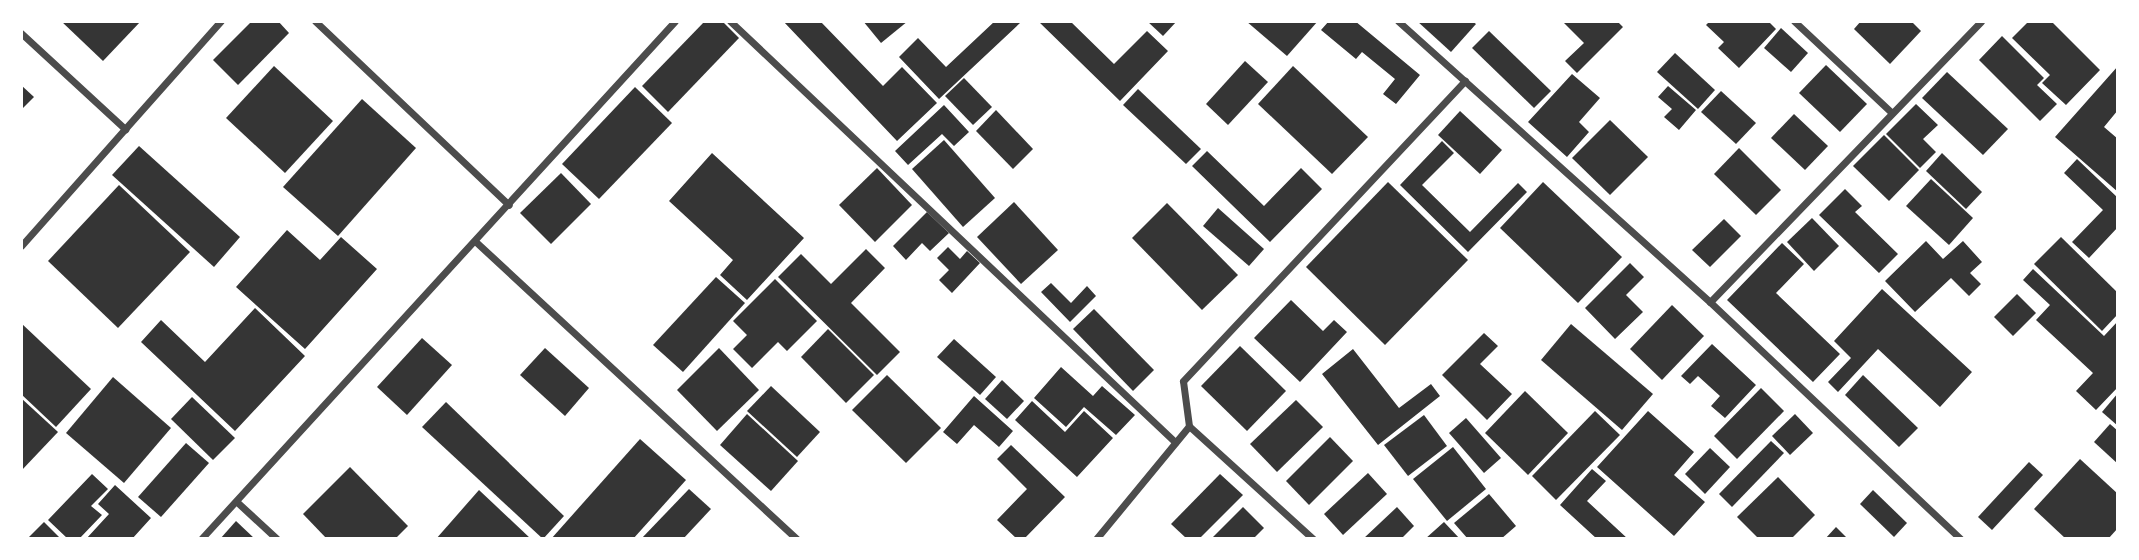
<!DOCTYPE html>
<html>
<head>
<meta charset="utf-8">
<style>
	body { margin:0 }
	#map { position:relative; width:2139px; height:560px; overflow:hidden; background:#fff; font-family:Quicksand,sans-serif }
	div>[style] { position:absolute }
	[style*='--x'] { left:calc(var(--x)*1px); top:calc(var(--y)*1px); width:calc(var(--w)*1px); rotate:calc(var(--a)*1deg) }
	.building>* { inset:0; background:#353535 }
	.minor>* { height:7px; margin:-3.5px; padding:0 3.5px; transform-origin:3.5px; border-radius:3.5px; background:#4c4c4c }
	span { translate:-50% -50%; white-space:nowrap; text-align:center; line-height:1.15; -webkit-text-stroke:6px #fff; paint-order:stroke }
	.frame { position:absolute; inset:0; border:23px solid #fff; pointer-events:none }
</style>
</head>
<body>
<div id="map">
	<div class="building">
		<i style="clip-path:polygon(61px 21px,141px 21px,103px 61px)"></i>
		<i style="clip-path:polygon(252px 21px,278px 21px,289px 33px,238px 85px,213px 60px)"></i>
		<i style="clip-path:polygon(705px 21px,722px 21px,739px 38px,668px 112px,642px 86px)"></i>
		<i style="clip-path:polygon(783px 21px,820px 21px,883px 86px,902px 67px,937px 103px,897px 141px)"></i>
		<i style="clip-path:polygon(863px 21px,908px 21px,881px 43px)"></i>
		<i style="clip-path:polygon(995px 21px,1020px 23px,939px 99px,899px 57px,918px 38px,946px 67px)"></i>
		<i style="clip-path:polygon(1038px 21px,1070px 21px,1114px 64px,1147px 31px,1168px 51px,1120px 101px)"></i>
		<i style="clip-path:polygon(1147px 21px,1177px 21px,1163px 36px)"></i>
		<i style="clip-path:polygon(1246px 21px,1318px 21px,1287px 56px)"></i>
		<i style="clip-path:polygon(1329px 21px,1355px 21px,1420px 75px,1396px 104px,1383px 94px,1395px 79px,1362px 52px,1356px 59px,1321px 30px)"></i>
		<i style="clip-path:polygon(1417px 21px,1472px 21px,1476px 24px,1451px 52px)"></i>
		<i style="clip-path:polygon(1562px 21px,1617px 21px,1623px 27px,1577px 73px,1565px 61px,1584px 43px)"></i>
		<i style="clip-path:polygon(1710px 21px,1768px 21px,1776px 29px,1739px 68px,1718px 48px,1724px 42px,1706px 25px)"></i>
		<i style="clip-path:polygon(1861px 21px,1911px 21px,1921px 31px,1890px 64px,1854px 29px)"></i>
		<i style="clip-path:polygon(2029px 21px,2051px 21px,2100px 70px,2066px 105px,2042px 83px,2050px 75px,2012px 38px)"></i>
		<i style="clip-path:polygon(1781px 28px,1808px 53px,1791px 72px,1764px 48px)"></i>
		<i style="clip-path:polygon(1489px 31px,1551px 91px,1534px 108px,1472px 48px)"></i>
		<i style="clip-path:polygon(2002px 36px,2044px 78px,2037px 85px,2057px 104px,2040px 121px,1979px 60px)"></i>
		<i style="clip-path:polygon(1675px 53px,1715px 90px,1698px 109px,1657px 72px)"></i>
		<i style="clip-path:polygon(1245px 61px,1268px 82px,1228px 125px,1206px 104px)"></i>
		<i style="clip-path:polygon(1826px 65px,1867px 104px,1840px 132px,1799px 93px)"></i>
		<i style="clip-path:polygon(274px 66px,333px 121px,285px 173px,226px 118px)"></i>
		<i style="clip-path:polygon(1293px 66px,1368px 137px,1332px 174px,1258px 104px)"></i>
		<i style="clip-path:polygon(2118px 66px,2118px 110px,2104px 127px,2118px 139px,2118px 192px,2055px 137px)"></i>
		<i style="clip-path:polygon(1947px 72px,2008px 129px,1983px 155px,1922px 98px)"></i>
		<i style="clip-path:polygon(1572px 74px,1600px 98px,1579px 122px,1589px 132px,1567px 157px,1528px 122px)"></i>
		<i style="clip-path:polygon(964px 78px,992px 107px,973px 125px,945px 96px)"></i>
		<i style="clip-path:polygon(21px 85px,34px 97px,21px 110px)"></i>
		<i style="clip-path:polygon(1668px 86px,1696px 110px,1679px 130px,1664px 117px,1672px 109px,1658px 97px)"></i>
		<i style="clip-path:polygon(635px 87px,672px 123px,599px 199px,562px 164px)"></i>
		<i style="clip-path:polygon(1138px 89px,1201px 149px,1186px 164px,1123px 105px)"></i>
		<i style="clip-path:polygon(1721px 91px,1756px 123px,1736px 144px,1701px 112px)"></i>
		<i style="clip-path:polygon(362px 99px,416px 148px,338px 236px,283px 187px)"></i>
		<i style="clip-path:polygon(1916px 104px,1938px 125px,1923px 139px,1936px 152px,1920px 168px,1886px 134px)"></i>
		<i style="clip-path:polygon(944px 105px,969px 132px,954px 146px,942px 134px,908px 165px,895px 151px)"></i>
		<i style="clip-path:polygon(996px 110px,1033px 149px,1013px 169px,976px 131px)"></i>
		<i style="clip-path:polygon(1460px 111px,1502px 150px,1480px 174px,1438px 135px)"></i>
		<i style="clip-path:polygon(1794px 114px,1828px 146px,1805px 170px,1771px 138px)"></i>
		<i style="clip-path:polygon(1610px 120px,1648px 157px,1610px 195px,1572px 158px)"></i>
		<i style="clip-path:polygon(1884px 135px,1919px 170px,1889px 201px,1853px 166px)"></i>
		<i style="clip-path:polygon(944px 140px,995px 198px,963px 227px,912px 169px)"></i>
		<i style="clip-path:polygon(1442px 141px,1454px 153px,1422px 185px,1470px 232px,1518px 183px,1527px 192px,1468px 252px,1400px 185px)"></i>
		<i style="clip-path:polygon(139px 146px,240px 237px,214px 267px,112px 175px)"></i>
		<i style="clip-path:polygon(1739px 148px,1781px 190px,1756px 215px,1714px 174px)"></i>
		<i style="clip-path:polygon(1207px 151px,1264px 206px,1301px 168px,1322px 189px,1270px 242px,1192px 166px)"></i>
		<i style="clip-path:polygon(712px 153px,804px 238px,747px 300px,720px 275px,733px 260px,669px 201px)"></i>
		<i style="clip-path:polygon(1942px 153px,1982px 192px,1966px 209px,1926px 171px)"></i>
		<i style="clip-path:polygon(2077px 159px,2118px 198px,2118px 227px,2089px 258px,2072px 242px,2103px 210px,2064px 173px)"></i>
		<i style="clip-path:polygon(877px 168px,912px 205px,875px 242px,839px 205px)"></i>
		<i style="clip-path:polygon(561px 173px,591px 204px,551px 244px,520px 213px)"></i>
		<i style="clip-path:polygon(1931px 179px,1973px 218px,1949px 245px,1906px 206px)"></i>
		<i style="clip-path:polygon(1388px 182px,1468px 260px,1385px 345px,1306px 267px)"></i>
		<i style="clip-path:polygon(1543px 182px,1622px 257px,1578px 303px,1500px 228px)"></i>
		<i style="clip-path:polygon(119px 185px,190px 252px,118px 328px,48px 261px)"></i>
		<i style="clip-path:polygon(1845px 189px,1862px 206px,1855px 212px,1898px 254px,1879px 273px,1819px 215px)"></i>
		<i style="clip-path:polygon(1014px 202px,1058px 250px,1021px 284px,977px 237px)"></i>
		<i style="clip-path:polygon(1167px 203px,1238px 275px,1202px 310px,1132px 238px)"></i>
		<i style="clip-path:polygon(1218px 208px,1264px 249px,1249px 266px,1203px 226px)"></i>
		<i style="clip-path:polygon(927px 212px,949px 233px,930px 251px,922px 243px,906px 260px,893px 246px)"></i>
		<i style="clip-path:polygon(1812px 218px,1839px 246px,1814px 271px,1787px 242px)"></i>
		<i style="clip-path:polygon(1724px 219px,1741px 236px,1710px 267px,1692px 250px)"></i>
		<i style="clip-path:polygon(287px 230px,320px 260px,341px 237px,377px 269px,305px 349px,236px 287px)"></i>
		<i style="clip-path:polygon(2061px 237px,2118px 293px,2118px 314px,2102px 331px,2034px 264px)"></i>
		<i style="clip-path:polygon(1926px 241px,1943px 259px,1963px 241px,1982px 262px,1970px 273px,1981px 284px,1969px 296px,1951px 278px,1915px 312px,1885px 281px)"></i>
		<i style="clip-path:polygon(1782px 243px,1804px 264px,1776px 293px,1840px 354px,1813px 382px,1727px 300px)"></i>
		<i style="clip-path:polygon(948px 247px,960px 259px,967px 251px,980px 263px,952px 293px,939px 280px,949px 270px,937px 258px)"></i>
		<i style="clip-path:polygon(866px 249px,885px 268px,851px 303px,900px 352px,877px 375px,778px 277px,801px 254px,831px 284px)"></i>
		<i style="clip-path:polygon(1630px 263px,1644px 277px,1626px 295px,1643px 312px,1615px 339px,1585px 308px)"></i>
		<i style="clip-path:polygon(2033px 269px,2104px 336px,2118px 321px,2118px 387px,2096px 410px,2076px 391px,2093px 373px,2036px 320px,2050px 305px,2023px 280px)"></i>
		<i style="clip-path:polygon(716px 277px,745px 303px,683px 372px,653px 345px)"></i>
		<i style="clip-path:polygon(775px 279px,817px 321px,787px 351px,778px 342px,752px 368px,733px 349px,747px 335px,733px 321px)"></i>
		<i style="clip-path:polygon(1051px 283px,1071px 303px,1087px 286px,1096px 296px,1070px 322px,1041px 292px)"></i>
		<i style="clip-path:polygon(1882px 289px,1972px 372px,1940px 407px,1878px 349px,1838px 392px,1828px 382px,1851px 358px,1834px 341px)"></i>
		<i style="clip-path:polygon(2017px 294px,2036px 313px,2013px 336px,1994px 317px)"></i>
		<i style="clip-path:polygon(1291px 300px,1323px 331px,1334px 320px,1347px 332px,1300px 382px,1254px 338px)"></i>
		<i style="clip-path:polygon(1672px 305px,1704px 336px,1662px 380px,1630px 349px)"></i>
		<i style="clip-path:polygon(255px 308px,305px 356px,235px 431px,141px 342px,161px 320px,205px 362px)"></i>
		<i style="clip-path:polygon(1094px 309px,1154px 370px,1133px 391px,1073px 329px)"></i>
		<i style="clip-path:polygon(21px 323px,91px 389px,56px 427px,21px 394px)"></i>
		<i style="clip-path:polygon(1571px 324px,1653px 394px,1622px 430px,1541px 360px)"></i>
		<i style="clip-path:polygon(828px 329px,874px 375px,846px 403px,801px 357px)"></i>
		<i style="clip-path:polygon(1484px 333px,1498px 346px,1480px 364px,1512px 394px,1487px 420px,1442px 375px)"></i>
		<i style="clip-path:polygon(422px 338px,452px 365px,407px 415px,377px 387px)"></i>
		<i style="clip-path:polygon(954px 339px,996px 377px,980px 395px,937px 357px)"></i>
		<i style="clip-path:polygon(1712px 344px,1756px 385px,1725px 418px,1711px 406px,1720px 396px,1698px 376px,1690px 384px,1681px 376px)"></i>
		<i style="clip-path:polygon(1240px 346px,1286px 391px,1247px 431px,1201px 386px)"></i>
		<i style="clip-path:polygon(545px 348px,589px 388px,565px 416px,520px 375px)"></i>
		<i style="clip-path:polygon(719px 348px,759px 390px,717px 431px,677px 390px)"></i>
		<i style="clip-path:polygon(1353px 349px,1399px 408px,1431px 384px,1440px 396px,1378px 445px,1322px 374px)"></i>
		<i style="clip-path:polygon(1061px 367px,1093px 396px,1102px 386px,1135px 415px,1116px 435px,1084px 407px,1066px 427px,1034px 398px)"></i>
		<i style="clip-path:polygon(887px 375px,941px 428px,906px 463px,852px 410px)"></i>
		<i style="clip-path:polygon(1863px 375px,1918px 428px,1899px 447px,1845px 395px)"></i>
		<i style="clip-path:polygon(113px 377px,171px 428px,124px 483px,66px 433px)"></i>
		<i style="clip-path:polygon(1002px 380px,1024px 401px,1007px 419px,985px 399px)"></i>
		<i style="clip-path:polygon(771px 386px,820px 432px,797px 457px,747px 411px)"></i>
		<i style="clip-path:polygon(1761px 388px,1784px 411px,1737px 459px,1714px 436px)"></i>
		<i style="clip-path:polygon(1525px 391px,1568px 433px,1528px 475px,1485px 433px)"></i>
		<i style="clip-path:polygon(2118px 393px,2118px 426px,2102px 412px)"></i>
		<i style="clip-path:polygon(974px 396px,1013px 431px,999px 447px,974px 425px,957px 444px,943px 432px)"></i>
		<i style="clip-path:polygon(192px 397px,235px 438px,213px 460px,171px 419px)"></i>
		<i style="clip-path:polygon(21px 398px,58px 432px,21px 471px)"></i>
		<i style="clip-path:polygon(1296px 400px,1323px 427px,1277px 472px,1250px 444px)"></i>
		<i style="clip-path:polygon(1032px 401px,1065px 432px,1084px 411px,1113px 438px,1077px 477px,1015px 420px)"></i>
		<i style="clip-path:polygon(446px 402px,564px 516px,543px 539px,422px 427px)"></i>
		<i style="clip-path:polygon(1595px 411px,1620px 435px,1556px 500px,1532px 476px)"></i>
		<i style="clip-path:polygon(1648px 411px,1694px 452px,1674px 475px,1705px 502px,1674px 536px,1597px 467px)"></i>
		<i style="clip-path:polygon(747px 414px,798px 461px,771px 491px,720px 445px)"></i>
		<i style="clip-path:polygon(1795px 414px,1813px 433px,1790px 455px,1772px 436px)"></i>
		<i style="clip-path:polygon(1424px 415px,1447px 446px,1408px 476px,1384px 445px)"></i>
		<i style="clip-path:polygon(1466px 418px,1501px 458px,1484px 473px,1449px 433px)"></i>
		<i style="clip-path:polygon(2110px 424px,2118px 431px,2118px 464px,2094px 442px)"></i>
		<i style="clip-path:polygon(1330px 437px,1353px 461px,1309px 505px,1286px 481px)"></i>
		<i style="clip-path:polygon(640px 439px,686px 480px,633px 539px,551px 539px)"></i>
		<i style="clip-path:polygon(1771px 441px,1784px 453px,1732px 507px,1719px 494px)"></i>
		<i style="clip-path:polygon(186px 443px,209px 463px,161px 517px,138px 497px)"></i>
		<i style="clip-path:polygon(1011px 445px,1065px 497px,1024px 539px,1017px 539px,997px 520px,1027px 489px,997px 459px)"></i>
		<i style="clip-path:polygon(1453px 447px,1486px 489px,1447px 521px,1413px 479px)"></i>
		<i style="clip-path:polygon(1710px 448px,1730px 467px,1705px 494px,1685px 474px)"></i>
		<i style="clip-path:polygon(2080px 459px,2118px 494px,2118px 528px,2108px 539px,2066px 539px,2034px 509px)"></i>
		<i style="clip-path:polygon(2029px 462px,2043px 475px,1992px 530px,1978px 517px)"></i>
		<i style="clip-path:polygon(350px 467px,408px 526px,395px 539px,327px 539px,303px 514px)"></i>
		<i style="clip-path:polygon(1592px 469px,1606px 481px,1587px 501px,1628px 539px,1597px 539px,1560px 505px)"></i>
		<i style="clip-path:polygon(1368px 473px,1387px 494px,1343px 535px,1324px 514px)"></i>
		<i style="clip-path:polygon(92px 474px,108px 489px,91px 506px,102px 515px,79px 539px,68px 539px,48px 520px)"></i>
		<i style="clip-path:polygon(1220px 474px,1243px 495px,1199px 539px,1187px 539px,1171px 524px)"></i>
		<i style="clip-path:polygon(1778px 477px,1815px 515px,1791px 539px,1759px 539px,1737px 517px)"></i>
		<i style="clip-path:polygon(115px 485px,151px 518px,132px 539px,86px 539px,109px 514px,98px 504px)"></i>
		<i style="clip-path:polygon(689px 489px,711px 509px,683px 539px,641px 539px)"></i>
		<i style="clip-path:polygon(479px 490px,531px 539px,436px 539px)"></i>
		<i style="clip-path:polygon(1873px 490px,1907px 523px,1894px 537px,1860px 504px)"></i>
		<i style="clip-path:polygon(1489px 494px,1516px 526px,1501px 539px,1468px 539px,1454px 523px)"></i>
		<i style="clip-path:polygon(1243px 507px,1264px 528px,1253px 539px,1211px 539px)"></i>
		<i style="clip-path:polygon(1397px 507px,1414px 526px,1401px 539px,1363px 539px)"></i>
		<i style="clip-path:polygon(236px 521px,255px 539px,220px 539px)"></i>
		<i style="clip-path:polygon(44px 522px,61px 539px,27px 539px)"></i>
		<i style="clip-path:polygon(1444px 522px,1460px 539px,1425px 539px)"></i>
		<i style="clip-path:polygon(1836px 527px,1848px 539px,1825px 539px)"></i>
	</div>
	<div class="minor">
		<i style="--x:315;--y:21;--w:267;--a:43.5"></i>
		<i style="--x:730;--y:21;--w:613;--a:43.41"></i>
		<i style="--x:1398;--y:21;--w:420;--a:42"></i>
		<i style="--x:1710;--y:302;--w:345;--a:43.4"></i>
		<i style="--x:1794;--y:21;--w:133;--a:43.2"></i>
		<i style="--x:21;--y:33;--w:142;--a:42.7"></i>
		<i style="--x:476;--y:242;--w:437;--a:42.8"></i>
		<i style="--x:21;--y:246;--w:301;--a:-48.4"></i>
		<i style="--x:1710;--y:302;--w:390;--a:-46"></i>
		<i style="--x:1189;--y:426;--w:168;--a:42.3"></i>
		<i style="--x:237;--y:502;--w:54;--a:42.8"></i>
		<i style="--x:201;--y:539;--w:702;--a:-47.54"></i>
		<i style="--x:1096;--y:539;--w:146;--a:-50.5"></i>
		<i style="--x:1189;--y:426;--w:45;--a:-97.6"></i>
		<i style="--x:1183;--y:381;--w:412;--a:-46.8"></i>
	</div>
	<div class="frame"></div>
</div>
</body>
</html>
